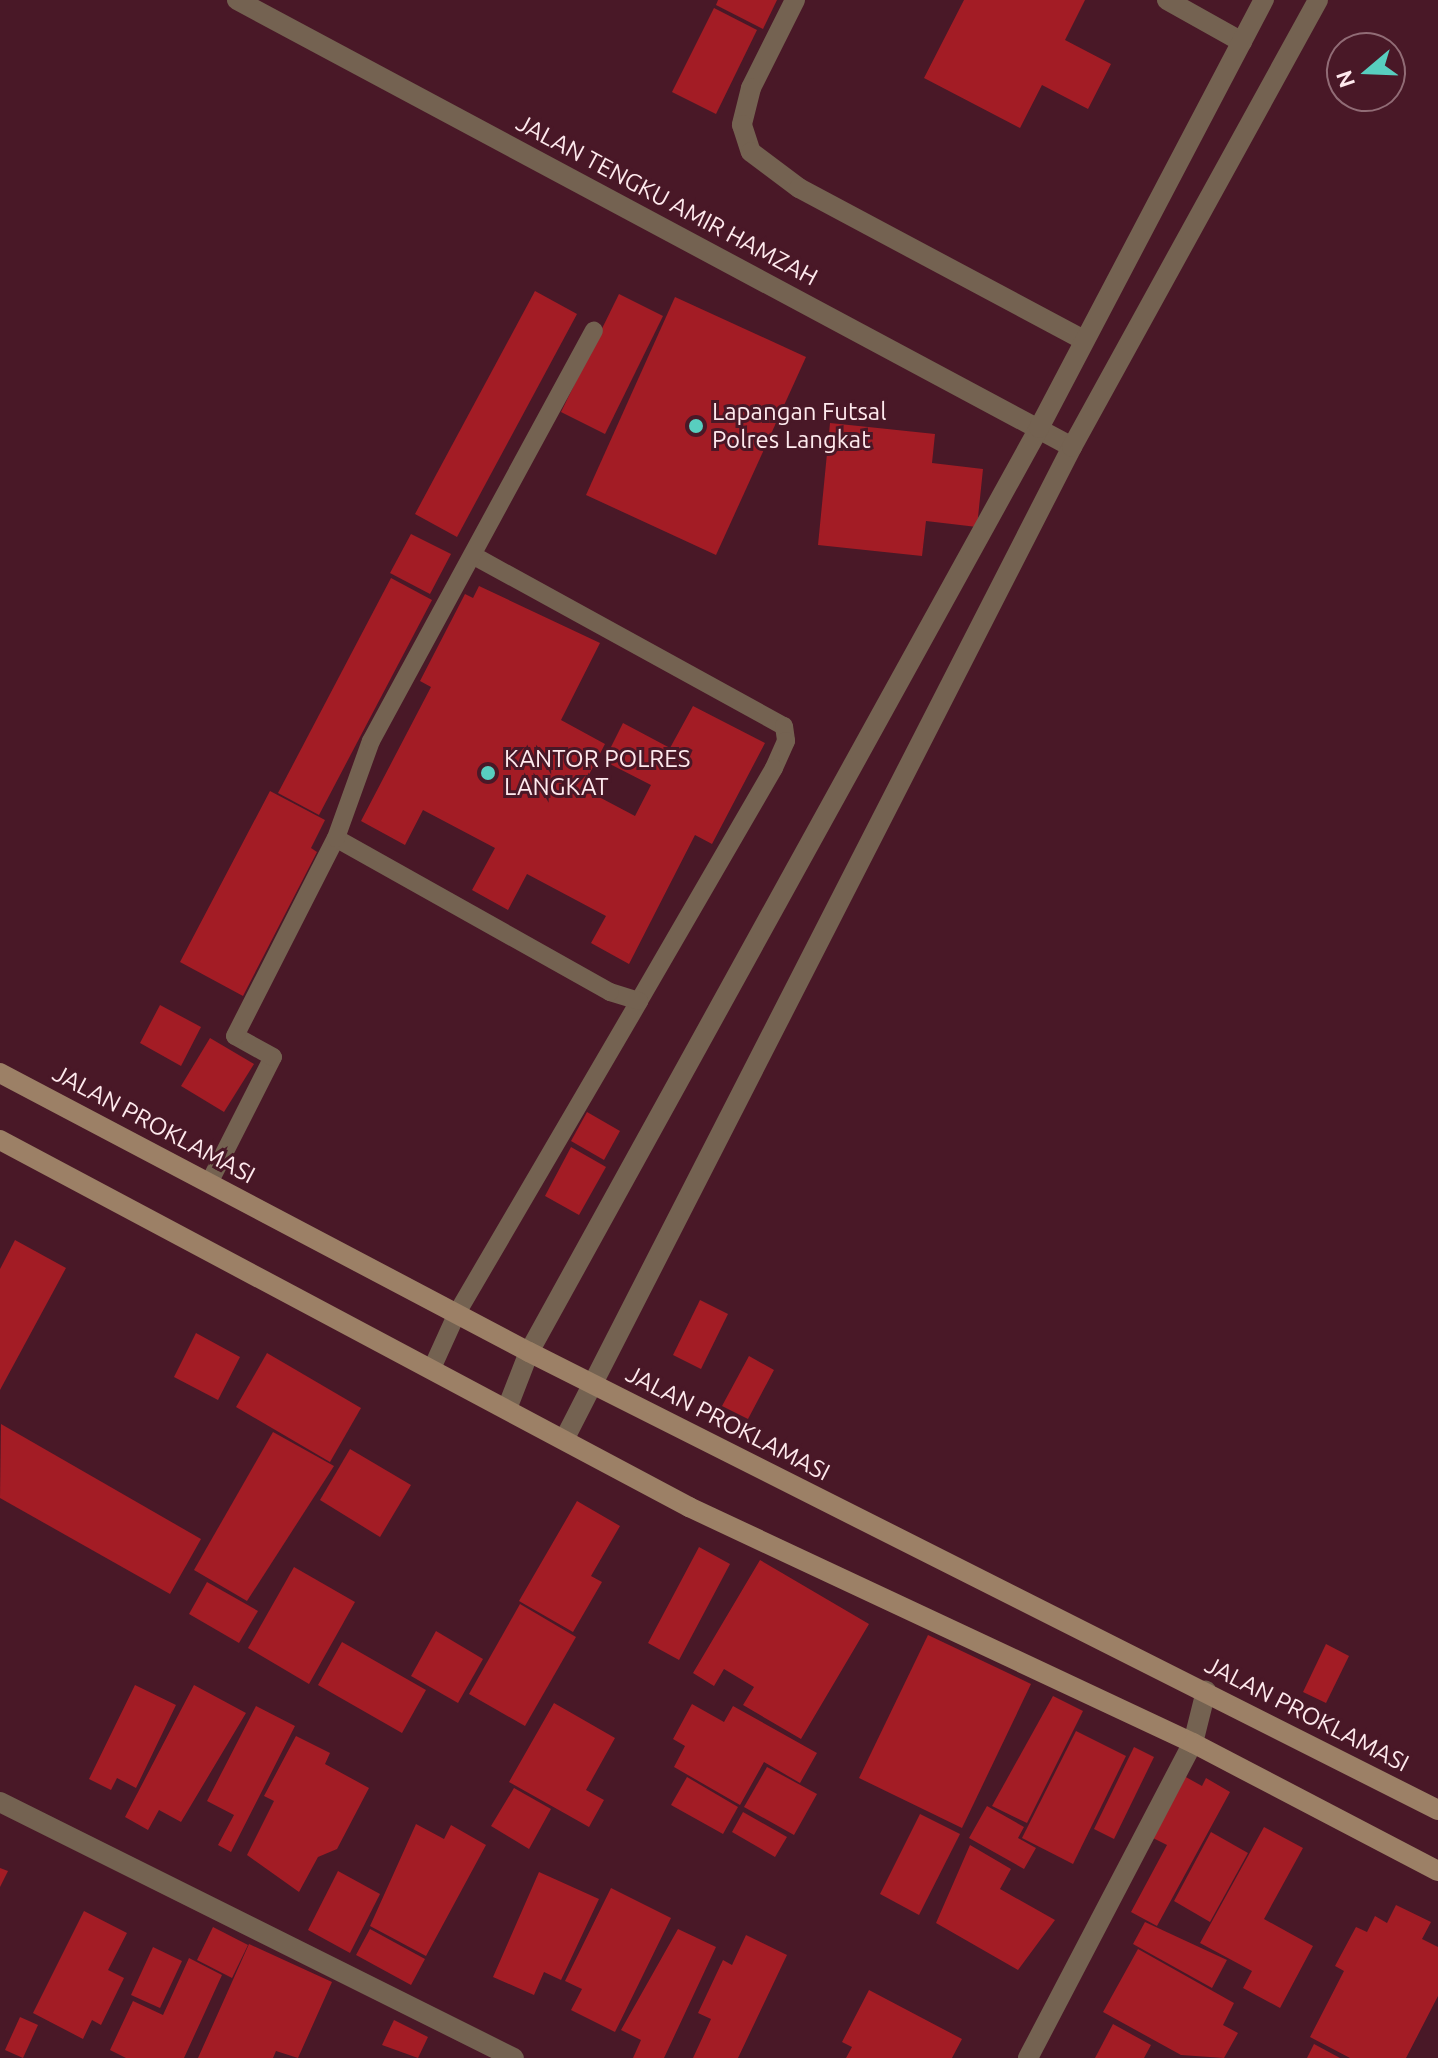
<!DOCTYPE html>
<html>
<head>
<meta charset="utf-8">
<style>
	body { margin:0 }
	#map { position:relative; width:1438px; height:2058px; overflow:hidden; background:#491827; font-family:Ubuntu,sans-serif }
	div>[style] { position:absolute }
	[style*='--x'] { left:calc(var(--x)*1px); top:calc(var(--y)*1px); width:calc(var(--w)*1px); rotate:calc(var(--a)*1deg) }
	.building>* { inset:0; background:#a31c25 }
	.lane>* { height:18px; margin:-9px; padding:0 9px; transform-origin:9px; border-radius:9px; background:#746251 }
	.street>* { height:20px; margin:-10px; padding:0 10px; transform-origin:10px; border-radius:10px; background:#746251 }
	.secondary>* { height:20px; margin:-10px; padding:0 10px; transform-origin:10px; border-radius:10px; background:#9c8066 }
	.dots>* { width:22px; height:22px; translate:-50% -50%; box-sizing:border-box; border:4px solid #491827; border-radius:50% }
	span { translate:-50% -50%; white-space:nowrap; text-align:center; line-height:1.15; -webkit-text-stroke:6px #491827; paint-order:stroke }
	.street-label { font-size:24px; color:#fee9ed }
	.poi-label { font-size:24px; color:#fee9ed }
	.left { translate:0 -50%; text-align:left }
	.north { position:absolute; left:1326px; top:32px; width:80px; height:80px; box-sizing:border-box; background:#491827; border:2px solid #916c76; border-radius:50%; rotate:251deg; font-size:22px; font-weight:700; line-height:32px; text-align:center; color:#fee9ed }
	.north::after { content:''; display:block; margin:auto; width:28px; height:36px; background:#58cebf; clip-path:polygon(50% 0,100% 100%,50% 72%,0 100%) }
</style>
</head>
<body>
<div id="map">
	<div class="building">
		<i style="clip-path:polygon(718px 0,777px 0,763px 29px,716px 5px)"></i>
		<i style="clip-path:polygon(964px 0,1085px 0,1065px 40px,1111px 64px,1088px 109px,1042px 85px,1020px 128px,924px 78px)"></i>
		<i style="clip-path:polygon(714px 8px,757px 30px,716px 114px,672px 92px)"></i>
		<i style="clip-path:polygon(535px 291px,577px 314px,457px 537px,415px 514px)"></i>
		<i style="clip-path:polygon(619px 294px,663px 316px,605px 434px,561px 412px)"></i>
		<i style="clip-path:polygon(675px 297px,806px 357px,716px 555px,586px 495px)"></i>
		<i style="clip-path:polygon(830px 423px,935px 434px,932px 463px,983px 469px,977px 527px,926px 521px,922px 556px,818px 545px)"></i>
		<i style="clip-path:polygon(411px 534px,451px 554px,430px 594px,390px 573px)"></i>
		<i style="clip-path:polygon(391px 578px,432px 600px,319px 815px,278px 793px)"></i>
		<i style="clip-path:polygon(479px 586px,600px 643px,561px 720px,605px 744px,582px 788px,635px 816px,651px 785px,604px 761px,623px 723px,670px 748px,693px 706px,765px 743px,712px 844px,695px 835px,629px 964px,591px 943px,606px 916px,527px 874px,508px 910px,472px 890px,495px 848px,423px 810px,405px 845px,361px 821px,431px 687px,420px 681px,465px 594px,473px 598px)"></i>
		<i style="clip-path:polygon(270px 791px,325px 820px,311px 848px,317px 852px,243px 996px,180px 962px)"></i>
		<i style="clip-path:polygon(160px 1005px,201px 1027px,181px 1066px,140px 1043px)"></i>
		<i style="clip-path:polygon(210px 1038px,254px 1064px,224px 1112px,181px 1086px)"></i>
		<i style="clip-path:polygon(587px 1112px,620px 1131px,604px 1160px,571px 1141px)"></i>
		<i style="clip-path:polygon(571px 1147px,606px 1167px,579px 1215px,545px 1196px)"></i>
		<i style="clip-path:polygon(15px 1240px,66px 1268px,0 1390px,0 1269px)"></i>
		<i style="clip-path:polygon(700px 1300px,728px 1314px,701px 1369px,673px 1355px)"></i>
		<i style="clip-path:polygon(196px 1333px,240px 1357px,218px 1400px,174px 1377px)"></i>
		<i style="clip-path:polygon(267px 1353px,361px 1408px,330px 1462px,236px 1407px)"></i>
		<i style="clip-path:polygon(749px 1356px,774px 1370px,748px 1419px,722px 1406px)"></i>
		<i style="clip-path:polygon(1px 1424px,201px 1539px,170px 1594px,0 1498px)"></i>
		<i style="clip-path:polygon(273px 1432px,334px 1466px,247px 1601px,194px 1570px)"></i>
		<i style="clip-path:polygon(350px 1449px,411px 1485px,380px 1537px,320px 1500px)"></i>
		<i style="clip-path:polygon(577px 1501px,620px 1526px,591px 1576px,602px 1582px,573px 1632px,519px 1601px)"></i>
		<i style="clip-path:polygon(699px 1547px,730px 1564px,679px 1660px,648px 1643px)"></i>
		<i style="clip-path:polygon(760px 1560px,869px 1624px,801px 1739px,743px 1705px,754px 1687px,724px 1669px,714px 1686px,693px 1673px)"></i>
		<i style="clip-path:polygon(294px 1567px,355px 1602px,309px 1684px,248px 1648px)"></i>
		<i style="clip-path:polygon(207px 1582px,258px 1611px,239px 1643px,189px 1614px)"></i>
		<i style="clip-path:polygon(520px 1604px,576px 1637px,525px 1726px,469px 1694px)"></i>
		<i style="clip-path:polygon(436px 1631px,483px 1659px,458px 1703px,411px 1676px)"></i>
		<i style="clip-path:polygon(928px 1635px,1031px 1684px,962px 1828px,859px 1778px)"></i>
		<i style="clip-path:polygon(342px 1642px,426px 1690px,402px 1733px,318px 1685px)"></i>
		<i style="clip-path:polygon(1326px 1644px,1349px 1656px,1326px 1703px,1303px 1692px)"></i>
		<i style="clip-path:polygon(135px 1685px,176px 1705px,136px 1788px,117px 1778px,111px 1790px,89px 1779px)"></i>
		<i style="clip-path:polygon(194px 1685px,246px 1713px,181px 1822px,159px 1810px,148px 1830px,125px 1817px)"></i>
		<i style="clip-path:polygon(1053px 1696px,1083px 1711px,1027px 1823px,992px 1806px)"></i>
		<i style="clip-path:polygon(554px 1703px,615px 1738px,586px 1790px,604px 1800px,589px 1827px,509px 1782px)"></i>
		<i style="clip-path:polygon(692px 1704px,724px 1722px,733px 1706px,817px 1753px,800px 1783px,764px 1762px,740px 1805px,674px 1767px,685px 1746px,673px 1739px)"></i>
		<i style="clip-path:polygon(256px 1706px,295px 1726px,231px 1852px,218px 1845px,234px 1815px,207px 1801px)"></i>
		<i style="clip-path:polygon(1076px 1731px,1126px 1756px,1073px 1864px,1022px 1838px)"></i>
		<i style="clip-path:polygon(296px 1736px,330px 1753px,325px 1764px,369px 1788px,337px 1849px,318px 1857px,299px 1892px,247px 1855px,274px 1801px,264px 1796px)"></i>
		<i style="clip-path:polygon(1134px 1747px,1154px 1757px,1114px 1839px,1094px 1829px)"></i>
		<i style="clip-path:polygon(767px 1767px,817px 1794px,794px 1835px,744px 1807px)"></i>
		<i style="clip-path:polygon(1184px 1776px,1202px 1786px,1206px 1778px,1230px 1792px,1157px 1926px,1131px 1912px,1167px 1845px,1151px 1837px)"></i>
		<i style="clip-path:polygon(687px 1777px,738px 1807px,723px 1834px,671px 1805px)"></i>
		<i style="clip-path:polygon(514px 1788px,551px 1809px,529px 1849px,491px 1826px)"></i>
		<i style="clip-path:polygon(987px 1806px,1024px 1827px,1018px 1838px,1036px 1848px,1024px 1869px,969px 1838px)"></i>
		<i style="clip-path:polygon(743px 1812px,787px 1837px,775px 1857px,732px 1832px)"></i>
		<i style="clip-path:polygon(920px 1814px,960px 1834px,919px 1915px,880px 1894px)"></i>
		<i style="clip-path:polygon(416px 1824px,444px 1839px,451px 1825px,486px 1845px,426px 1956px,370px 1926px)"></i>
		<i style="clip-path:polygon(1264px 1827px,1303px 1848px,1264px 1919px,1313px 1946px,1280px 2008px,1243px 1988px,1252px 1971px,1200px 1943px)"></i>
		<i style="clip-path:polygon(1211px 1832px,1248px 1853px,1210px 1922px,1174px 1901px)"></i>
		<i style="clip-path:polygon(970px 1845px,1011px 1869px,1000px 1889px,1055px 1920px,1018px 1970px,936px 1923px)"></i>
		<i style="clip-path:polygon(0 1868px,8px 1871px,0 1887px)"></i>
		<i style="clip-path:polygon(338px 1871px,380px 1894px,350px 1953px,308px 1930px)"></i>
		<i style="clip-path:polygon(539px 1872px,599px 1899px,561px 1980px,544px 1972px,534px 1995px,493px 1977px)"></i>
		<i style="clip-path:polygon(611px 1888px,671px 1918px,615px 2032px,571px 2010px,582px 1989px,565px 1981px)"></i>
		<i style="clip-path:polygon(1396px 1905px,1431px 1922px,1422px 1939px,1438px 1947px,1438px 1996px,1406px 2058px,1350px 2058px,1310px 2037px,1344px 1971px,1335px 1966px,1356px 1927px,1367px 1932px,1375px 1916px,1387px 1923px)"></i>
		<i style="clip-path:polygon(84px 1911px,127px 1933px,108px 1970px,124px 1978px,101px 2025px,92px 2020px,83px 2039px,33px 2013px)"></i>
		<i style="clip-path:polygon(1145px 1922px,1227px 1960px,1212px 1988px,1133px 1944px)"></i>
		<i style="clip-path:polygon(213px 1927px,248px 1945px,232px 1978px,197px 1960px)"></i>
		<i style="clip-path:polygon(370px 1929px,425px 1959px,411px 1985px,356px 1955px)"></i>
		<i style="clip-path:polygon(678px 1929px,716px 1947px,664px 2058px,633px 2058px,641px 2040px,621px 2030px)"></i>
		<i style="clip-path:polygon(746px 1935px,787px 1955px,738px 2058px,693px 2058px,711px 2019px,698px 2013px,723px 1960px,732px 1965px)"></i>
		<i style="clip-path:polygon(249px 1944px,332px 1982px,298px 2058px,276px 2051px,273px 2058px,198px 2058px)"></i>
		<i style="clip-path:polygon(153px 1947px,182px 1961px,160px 2008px,131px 1995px)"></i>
		<i style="clip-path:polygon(1138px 1949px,1234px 2003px,1223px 2025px,1238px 2033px,1224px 2058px,1181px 2055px,1103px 2012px)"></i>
		<i style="clip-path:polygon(189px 1958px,222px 1975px,184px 2058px,126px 2058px,110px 2050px,133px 2001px,163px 2015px)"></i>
		<i style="clip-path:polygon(869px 1990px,962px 2039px,952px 2058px,846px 2058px,852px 2047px,842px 2042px)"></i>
		<i style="clip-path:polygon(20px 2017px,38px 2025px,23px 2058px,5px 2050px)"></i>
		<i style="clip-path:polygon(394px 2020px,428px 2037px,418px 2058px,382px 2045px)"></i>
		<i style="clip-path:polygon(1113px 2024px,1151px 2045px,1144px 2058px,1095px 2058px)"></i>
		<i style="clip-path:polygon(1314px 2044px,1340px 2058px,1307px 2058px)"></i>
	</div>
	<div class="lane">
		<i style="--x:476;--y:557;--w:351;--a:28.8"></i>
		<i style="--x:784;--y:726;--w:15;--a:82"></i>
		<i style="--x:786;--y:741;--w:30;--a:114"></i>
		<i style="--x:774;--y:768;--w:269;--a:120.1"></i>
		<i style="--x:209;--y:1183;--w:141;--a:-63.1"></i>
		<i style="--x:273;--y:1057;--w:43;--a:-151.1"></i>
		<i style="--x:235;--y:1036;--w:222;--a:-63"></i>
		<i style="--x:433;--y:1366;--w:58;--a:-65.6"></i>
		<i style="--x:457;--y:1313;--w:361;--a:-59.7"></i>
		<i style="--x:639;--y:1001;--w:30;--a:-163"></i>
		<i style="--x:610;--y:992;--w:314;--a:-150.7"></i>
		<i style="--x:336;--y:838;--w:103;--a:-70.2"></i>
		<i style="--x:371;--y:741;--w:467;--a:-61.5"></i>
	</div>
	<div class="street">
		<i style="--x:237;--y:0;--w:947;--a:28.16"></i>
		<i style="--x:795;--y:0;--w:98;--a:116.6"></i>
		<i style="--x:751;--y:88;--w:38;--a:104"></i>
		<i style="--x:742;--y:125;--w:28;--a:72"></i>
		<i style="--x:751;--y:152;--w:60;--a:36.9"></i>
		<i style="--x:799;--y:188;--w:323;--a:28.1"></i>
		<i style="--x:1167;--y:0;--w:86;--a:29.2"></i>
		<i style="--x:508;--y:1406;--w:58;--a:-68.7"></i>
		<i style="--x:529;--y:1352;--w:1055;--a:-61.1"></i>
		<i style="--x:1039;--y:428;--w:484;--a:-62.3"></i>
		<i style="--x:565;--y:1438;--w:1113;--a:-62.91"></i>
		<i style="--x:1072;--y:447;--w:510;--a:-61.17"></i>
		<i style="--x:0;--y:1802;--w:574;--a:26.48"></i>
		<i style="--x:1028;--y:2058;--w:356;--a:-62.4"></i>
		<i style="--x:1193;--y:1743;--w:54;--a:-76"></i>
	</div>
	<div class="secondary">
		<i style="--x:0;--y:1073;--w:598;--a:27.81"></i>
		<i style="--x:529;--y:1352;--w:1018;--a:26.74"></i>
		<i style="--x:0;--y:1140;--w:781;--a:28.04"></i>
		<i style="--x:689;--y:1507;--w:557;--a:25.09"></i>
		<i style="--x:1193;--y:1743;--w:276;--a:27.6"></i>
	</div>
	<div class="dots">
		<i style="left:696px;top:426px;background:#58cebf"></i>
		<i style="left:488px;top:773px;background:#58cebf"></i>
	</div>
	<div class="street-label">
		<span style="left:667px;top:200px;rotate:28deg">JALAN TENGKU AMIR HAMZAH</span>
		<span style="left:154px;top:1124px;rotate:28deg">JALAN PROKLAMASI</span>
		<span style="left:728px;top:1423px;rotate:27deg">JALAN PROKLAMASI</span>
		<span style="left:1307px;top:1714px;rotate:27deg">JALAN PROKLAMASI</span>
	</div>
	<div class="poi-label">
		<span class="left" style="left:712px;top:426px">Lapangan Futsal<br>Polres Langkat</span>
		<span class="left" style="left:504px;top:773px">KANTOR POLRES<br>LANGKAT</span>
	</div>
	<div class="north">N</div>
</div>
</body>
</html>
